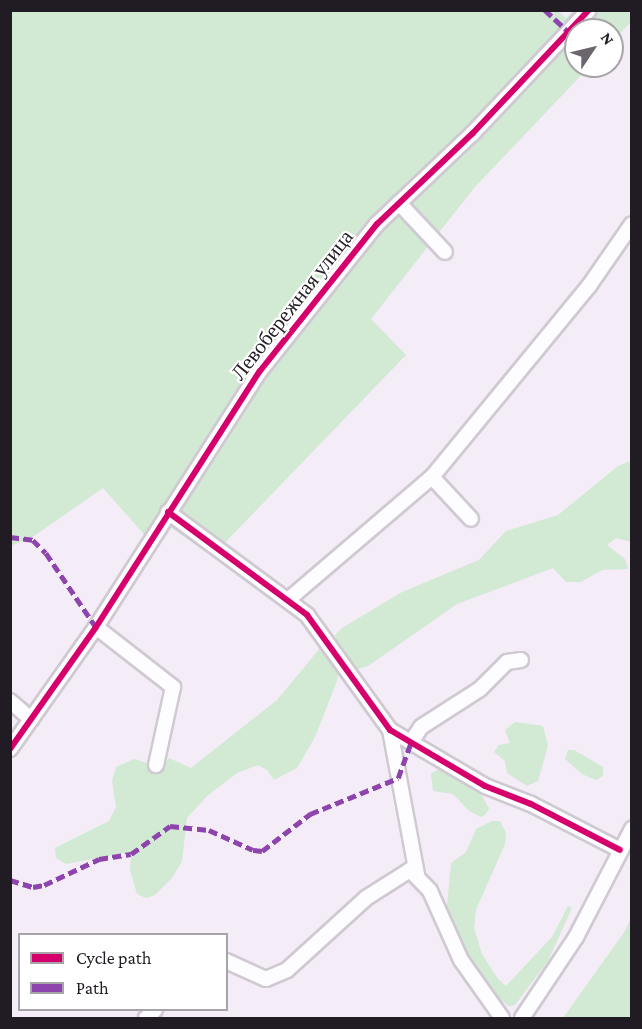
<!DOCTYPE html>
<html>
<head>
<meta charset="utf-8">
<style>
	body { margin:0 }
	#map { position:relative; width:642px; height:1029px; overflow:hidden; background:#f4ecf7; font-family:"Crimson Pro",serif }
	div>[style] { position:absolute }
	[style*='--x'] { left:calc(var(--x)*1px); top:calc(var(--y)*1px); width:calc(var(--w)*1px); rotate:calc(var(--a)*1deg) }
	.green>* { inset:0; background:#d2e9d3 }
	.roads { filter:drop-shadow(2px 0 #cfc9d2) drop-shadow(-2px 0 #cfc9d2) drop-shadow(0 2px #cfc9d2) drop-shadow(0 -2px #cfc9d2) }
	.minor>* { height:14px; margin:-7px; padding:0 7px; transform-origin:7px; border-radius:7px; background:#fdfcfe }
	.quiet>* { height:4.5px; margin-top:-2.25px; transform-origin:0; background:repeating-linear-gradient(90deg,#8e44ad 0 9px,transparent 0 13.5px) }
	.cycleway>* { height:6px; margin:-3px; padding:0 3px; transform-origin:3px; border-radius:3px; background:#d6006c }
	span { translate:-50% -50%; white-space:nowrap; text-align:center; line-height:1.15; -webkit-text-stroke:4.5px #fff; paint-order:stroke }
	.street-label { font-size:21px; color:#211c23 }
	.frame { position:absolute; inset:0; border:12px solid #211c23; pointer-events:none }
	.legend { position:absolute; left:18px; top:933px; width:210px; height:78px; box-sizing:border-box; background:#fff; border:2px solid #a6a4a7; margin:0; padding:8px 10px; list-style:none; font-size:18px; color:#211c23 }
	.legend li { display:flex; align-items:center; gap:12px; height:30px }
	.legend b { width:30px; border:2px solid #a6a4a7 }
	.north { position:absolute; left:564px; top:18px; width:60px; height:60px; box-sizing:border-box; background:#fff; border:2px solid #a6a4a7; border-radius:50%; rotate:55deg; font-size:16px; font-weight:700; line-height:24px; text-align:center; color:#211c23 }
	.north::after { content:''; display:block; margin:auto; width:21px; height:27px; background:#6b656d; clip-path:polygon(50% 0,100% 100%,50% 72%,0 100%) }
</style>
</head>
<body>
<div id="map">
	<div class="green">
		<i style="clip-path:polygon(557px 10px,566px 18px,573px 11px,631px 11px,631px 22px,612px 42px,612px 30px,576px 30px,576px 66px,590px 66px,474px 188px,371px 319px,406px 355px,212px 556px,170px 527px,157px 549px,103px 488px,34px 536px,11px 546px,11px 11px)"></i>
		<i style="clip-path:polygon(631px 461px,631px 542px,616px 538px,607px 545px,625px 559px,628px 569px,602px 570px,581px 582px,566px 582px,553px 568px,457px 604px,368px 666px,355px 670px,337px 642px,335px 635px,342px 628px,402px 592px,479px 560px,506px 531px,558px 515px,618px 466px)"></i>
		<i style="clip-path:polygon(321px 647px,339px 667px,337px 681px,315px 737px,297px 768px,274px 780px,267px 770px,258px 765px,237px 773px,207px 796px,187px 818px,182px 861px,172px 878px,155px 895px,146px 898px,137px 894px,130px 870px,131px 857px,123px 853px,66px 864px,56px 858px,55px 848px,109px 821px,116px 807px,112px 781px,116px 767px,134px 759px,162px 768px,169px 758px,191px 768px,277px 700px)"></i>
		<i style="clip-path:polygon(515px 722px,543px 726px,548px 746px,538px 781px,527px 786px,507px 773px,505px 761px,494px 752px,499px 745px,510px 743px,505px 730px)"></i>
		<i style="clip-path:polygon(568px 750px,574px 750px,603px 767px,603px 776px,596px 780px,582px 774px,565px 759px)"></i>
		<i style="clip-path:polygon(437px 770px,447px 771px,483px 797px,489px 809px,485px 815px,481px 817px,469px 811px,453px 794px,433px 791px,431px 774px)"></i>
		<i style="clip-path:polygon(492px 821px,500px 821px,506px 833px,505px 844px,476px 910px,474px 928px,482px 954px,498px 979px,506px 986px,552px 937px,568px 906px,572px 908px,548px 961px,515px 1005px,509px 1006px,491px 993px,467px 959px,447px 906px,451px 863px,466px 852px,476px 829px)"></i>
		<i style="clip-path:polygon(631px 918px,631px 1018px,563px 1018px,625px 931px)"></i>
	</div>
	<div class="roads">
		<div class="minor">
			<i style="--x:399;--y:203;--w:67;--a:46.8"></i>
			<i style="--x:432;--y:477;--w:57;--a:47.1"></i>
			<i style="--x:168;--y:512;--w:173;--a:36.5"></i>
			<i style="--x:307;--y:615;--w:142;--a:54.2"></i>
			<i style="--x:390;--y:730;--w:110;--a:30.5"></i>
			<i style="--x:485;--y:786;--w:49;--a:21.4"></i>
			<i style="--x:531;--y:804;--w:100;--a:27.3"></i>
			<i style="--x:289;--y:599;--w:188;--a:-40.5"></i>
			<i style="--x:432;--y:477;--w:247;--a:-50.6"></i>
			<i style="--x:589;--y:286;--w:75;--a:-55.3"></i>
			<i style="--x:96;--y:627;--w:98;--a:37.9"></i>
			<i style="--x:173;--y:687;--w:80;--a:102.3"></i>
			<i style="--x:10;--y:701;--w:28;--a:41"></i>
			<i style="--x:390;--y:730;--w:147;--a:79.4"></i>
			<i style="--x:411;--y:742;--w:18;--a:-56"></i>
			<i style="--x:421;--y:727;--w:70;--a:-32.8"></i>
			<i style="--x:480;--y:689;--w:38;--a:-45"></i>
			<i style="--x:507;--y:662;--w:14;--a:-8"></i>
			<i style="--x:10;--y:749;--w:149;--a:-54.8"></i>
			<i style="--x:96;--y:627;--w:304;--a:-57.4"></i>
			<i style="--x:260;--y:371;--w:188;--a:-51.5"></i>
			<i style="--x:377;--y:224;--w:131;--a:-43.5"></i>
			<i style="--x:472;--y:134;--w:170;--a:-46.7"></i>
			<i style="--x:226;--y:961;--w:44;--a:24.2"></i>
			<i style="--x:266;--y:979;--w:23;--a:-23"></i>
			<i style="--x:287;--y:970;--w:107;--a:-42.3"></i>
			<i style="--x:366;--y:898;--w:52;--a:-32.5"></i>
			<i style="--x:410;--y:870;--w:29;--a:46"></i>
			<i style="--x:430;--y:891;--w:76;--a:65.8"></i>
			<i style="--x:461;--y:960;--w:71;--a:54.7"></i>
			<i style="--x:146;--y:1018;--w:12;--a:-42"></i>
			<i style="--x:522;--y:1018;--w:97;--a:-56.3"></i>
			<i style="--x:576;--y:937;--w:122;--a:-62.6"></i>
		</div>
	</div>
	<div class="quiet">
		<i style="--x:545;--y:10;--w:33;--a:43"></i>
		<i style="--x:10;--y:537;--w:23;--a:7"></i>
		<i style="--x:33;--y:540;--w:18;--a:45"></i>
		<i style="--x:46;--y:553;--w:89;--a:56"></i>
		<i style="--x:10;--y:880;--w:24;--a:17"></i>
		<i style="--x:33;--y:887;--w:11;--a:-10"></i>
		<i style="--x:44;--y:885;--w:61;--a:-25.3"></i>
		<i style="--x:99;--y:859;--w:32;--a:-9"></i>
		<i style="--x:131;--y:854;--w:48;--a:-35.7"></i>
		<i style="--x:170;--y:826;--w:39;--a:6"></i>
		<i style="--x:209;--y:830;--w:48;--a:24.4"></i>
		<i style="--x:253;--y:850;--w:9;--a:6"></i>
		<i style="--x:262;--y:851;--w:61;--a:-37.6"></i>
		<i style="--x:310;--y:814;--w:95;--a:-22.2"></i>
		<i style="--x:398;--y:778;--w:38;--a:-70"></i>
	</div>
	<div class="cycleway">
		<i style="--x:168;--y:512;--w:173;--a:36.5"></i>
		<i style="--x:307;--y:615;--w:142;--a:54.2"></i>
		<i style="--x:390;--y:730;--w:110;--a:30.5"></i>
		<i style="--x:485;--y:786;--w:49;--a:21.4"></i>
		<i style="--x:531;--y:804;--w:100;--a:27.3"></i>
		<i style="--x:10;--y:749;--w:149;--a:-54.8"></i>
		<i style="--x:96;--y:627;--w:304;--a:-57.4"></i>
		<i style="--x:260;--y:371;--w:188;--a:-51.5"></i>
		<i style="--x:377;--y:224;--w:131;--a:-43.5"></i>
		<i style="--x:472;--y:134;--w:170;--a:-46.7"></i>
	</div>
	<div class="street-label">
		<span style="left:292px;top:305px;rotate:-52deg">Левобережная улица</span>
	</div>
	<div class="frame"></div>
	<ul class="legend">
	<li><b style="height:8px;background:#d6006c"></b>Cycle path</li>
	<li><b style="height:8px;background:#8e44ad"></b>Path</li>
	</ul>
	<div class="north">N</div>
</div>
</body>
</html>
